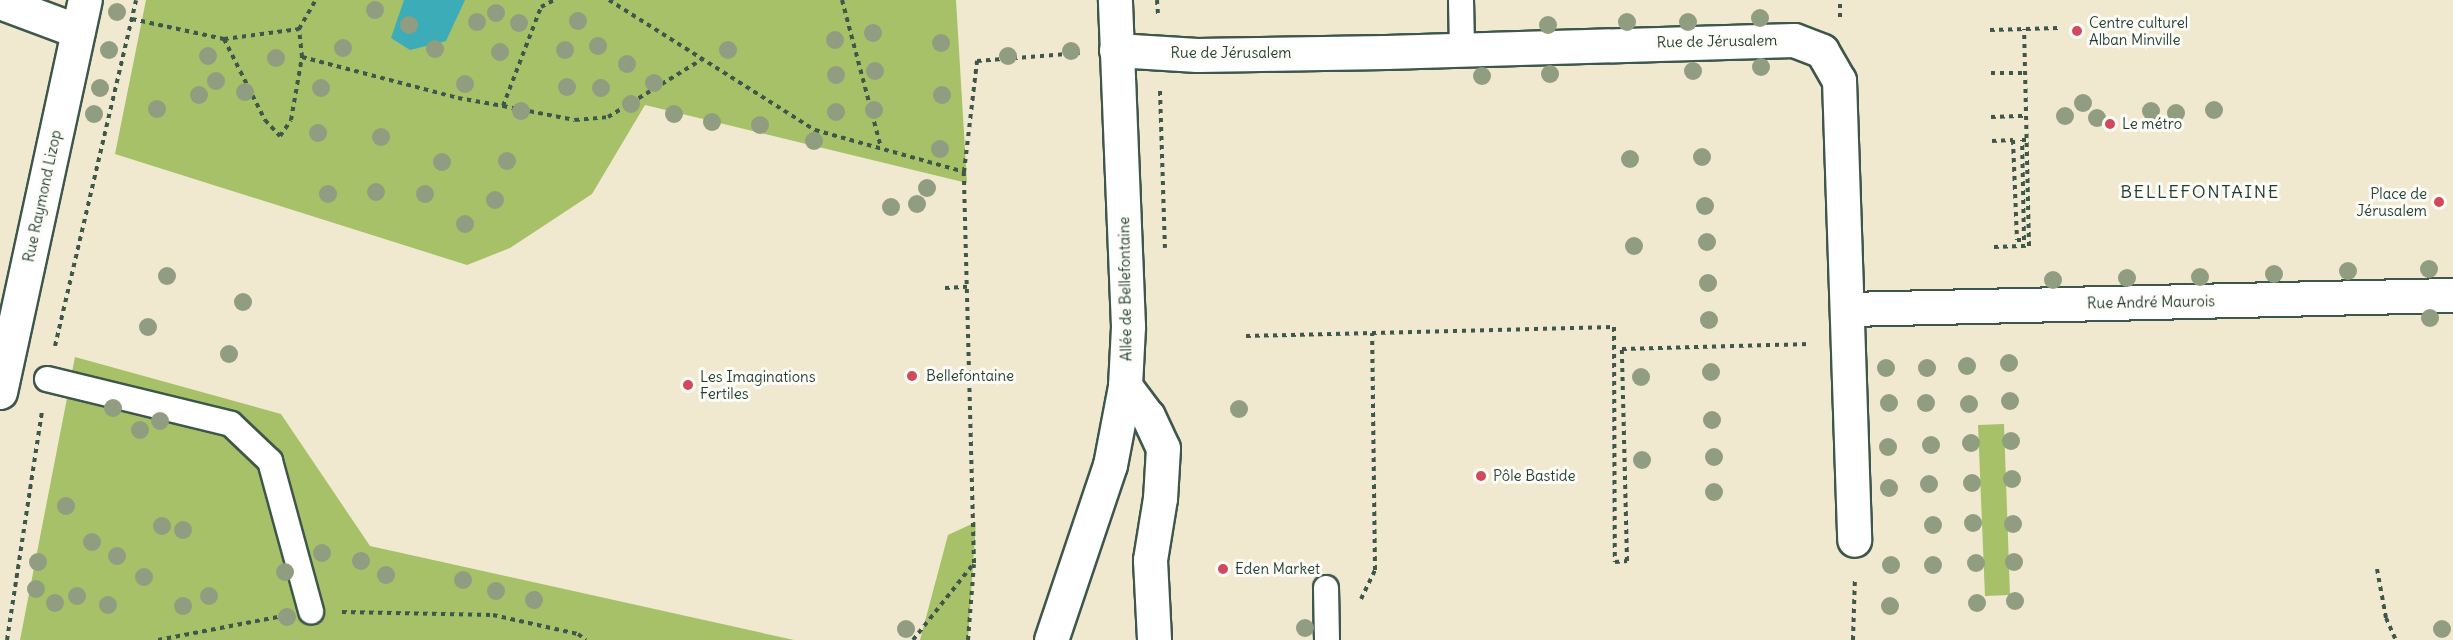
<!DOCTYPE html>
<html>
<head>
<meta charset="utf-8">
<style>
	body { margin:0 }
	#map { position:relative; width:2453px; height:640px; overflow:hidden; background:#f0e9d0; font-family:Delius,sans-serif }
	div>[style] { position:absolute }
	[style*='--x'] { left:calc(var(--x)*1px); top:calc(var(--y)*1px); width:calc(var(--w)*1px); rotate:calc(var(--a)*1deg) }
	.green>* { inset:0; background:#a6c168 }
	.water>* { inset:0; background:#3cacb8 }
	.path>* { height:4px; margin-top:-2px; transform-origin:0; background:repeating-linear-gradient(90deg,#3e574b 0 4.5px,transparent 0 9px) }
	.roads { filter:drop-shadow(2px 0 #3e574b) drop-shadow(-2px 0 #3e574b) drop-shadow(0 2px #3e574b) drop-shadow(0 -2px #3e574b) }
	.lane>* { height:24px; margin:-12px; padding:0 12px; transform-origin:12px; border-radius:12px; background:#fff }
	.street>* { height:33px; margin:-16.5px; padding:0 16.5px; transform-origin:16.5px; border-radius:16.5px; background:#fff }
	.secondary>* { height:33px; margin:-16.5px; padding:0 16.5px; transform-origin:16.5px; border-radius:16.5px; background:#fff }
	.trees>* { width:18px; height:18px; margin:-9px; border-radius:50%; background:#909d81 }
	.dots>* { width:16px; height:16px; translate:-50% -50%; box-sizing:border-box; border:3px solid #fdfcf7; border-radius:50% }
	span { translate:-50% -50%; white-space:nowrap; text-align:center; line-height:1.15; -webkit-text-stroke:6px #fdfcf7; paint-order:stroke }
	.poi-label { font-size:15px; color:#1f3d34 }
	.left { translate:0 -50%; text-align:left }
	.right { translate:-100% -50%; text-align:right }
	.street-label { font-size:15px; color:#1f3d34 }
	.quarter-label { font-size:18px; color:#1f3d34; letter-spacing:1.5px }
</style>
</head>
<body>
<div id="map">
	<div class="green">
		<i style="clip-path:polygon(146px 0,956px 0,967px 183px,645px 105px,592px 194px,510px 248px,467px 265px,115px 154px)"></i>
		<i style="clip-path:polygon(75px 357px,281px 414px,370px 546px,794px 640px,20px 640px)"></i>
		<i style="clip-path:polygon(2004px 424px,2010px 595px,1985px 596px,1978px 425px)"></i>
		<i style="clip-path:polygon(976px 522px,968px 640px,920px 640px,948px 535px)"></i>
	</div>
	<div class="water">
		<i style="clip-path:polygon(404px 0,465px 0,446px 41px,410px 50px,391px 38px)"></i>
	</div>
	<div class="path">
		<i style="--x:609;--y:0;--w:244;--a:32.3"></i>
		<i style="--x:815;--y:130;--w:155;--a:15.7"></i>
		<i style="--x:842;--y:0;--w:153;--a:75.2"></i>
		<i style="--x:1157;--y:0;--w:14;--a:86"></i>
		<i style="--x:1840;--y:17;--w:17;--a:-90"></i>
		<i style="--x:132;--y:19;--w:94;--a:12.3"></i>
		<i style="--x:224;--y:39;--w:76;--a:-7.6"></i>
		<i style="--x:299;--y:29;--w:34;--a:-60"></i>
		<i style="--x:1990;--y:30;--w:68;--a:-1.7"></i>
		<i style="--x:224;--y:39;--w:91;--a:63.2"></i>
		<i style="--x:265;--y:120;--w:22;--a:47"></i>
		<i style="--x:280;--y:136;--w:19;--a:-55"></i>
		<i style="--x:291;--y:120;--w:64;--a:-80.1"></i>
		<i style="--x:302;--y:57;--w:28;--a:-96"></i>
		<i style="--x:302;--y:57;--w:161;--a:14.7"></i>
		<i style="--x:458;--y:98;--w:46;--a:10.1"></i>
		<i style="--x:503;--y:106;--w:106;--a:-69"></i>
		<i style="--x:541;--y:7;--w:15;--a:-28"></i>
		<i style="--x:1991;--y:73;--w:34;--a:0"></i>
		<i style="--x:1160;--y:91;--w:157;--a:88.2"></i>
		<i style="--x:503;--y:106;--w:73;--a:11"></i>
		<i style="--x:575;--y:120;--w:33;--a:-5"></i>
		<i style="--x:608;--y:117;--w:109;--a:-31.5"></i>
		<i style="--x:1991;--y:117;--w:35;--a:-2"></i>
		<i style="--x:1992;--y:141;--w:21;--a:-3"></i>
		<i style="--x:2013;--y:140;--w:100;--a:87.7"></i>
		<i style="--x:2017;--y:240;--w:7;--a:0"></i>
		<i style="--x:2024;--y:240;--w:100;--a:-91.1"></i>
		<i style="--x:2022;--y:140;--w:4;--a:0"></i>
		<i style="--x:1994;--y:247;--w:35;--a:-2"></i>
		<i style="--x:2029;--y:246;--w:217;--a:-91.3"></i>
		<i style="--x:945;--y:288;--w:22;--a:-3"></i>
		<i style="--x:1246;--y:336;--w:368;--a:-1.4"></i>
		<i style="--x:1614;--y:327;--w:235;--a:89.8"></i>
		<i style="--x:1615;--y:562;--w:12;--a:-5"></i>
		<i style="--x:1627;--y:561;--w:212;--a:-91.4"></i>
		<i style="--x:1622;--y:349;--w:187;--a:-1.5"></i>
		<i style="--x:55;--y:346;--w:355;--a:-76.8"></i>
		<i style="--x:2377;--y:569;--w:50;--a:79.6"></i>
		<i style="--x:2386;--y:618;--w:24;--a:66"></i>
		<i style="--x:1361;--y:599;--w:32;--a:-64"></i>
		<i style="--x:1375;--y:570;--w:237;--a:-90.7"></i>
		<i style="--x:342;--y:612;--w:151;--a:1.1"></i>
		<i style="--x:493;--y:615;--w:87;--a:12.6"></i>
		<i style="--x:578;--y:634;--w:10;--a:37"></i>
		<i style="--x:7;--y:640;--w:231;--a:-81.3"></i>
		<i style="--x:158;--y:640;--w:122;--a:-10.9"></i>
		<i style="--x:913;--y:640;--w:98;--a:-51.6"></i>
		<i style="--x:974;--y:563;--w:391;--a:-91.5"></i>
		<i style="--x:964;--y:172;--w:112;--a:-83.3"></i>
		<i style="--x:977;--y:61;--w:103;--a:-4.4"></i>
		<i style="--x:968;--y:640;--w:76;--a:-85.5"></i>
		<i style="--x:1853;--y:640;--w:63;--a:-88.2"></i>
	</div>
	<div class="roads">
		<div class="lane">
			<i style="--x:1461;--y:0;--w:48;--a:88.8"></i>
			<i style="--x:47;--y:379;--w:189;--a:13.7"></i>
			<i style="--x:231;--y:424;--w:54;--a:43.5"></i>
			<i style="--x:270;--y:461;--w:156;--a:74.7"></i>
			<i style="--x:1326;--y:588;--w:52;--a:88.9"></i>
		</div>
		<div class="street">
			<i style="--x:0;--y:2;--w:83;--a:20.4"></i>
			<i style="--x:1116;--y:50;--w:81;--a:3.5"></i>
			<i style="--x:1197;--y:55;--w:189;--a:-0.9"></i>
			<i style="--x:1386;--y:52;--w:408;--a:-1.7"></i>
			<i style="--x:1794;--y:40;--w:30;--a:21"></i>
			<i style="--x:1822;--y:51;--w:34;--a:60"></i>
			<i style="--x:1839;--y:80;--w:460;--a:88.1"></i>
			<i style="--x:1848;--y:309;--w:605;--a:-1.33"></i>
			<i style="--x:1125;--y:386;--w:38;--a:53"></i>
			<i style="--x:1148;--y:416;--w:35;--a:65"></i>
			<i style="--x:1163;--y:448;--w:50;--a:93.4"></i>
			<i style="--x:1160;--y:498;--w:63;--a:99.2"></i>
			<i style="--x:1150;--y:560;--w:80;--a:87.1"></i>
			<i style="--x:0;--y:392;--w:401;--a:-77.8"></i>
		</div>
		<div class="secondary">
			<i style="--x:1051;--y:640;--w:185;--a:-71.4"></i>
			<i style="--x:1110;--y:465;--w:80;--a:-79.2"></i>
			<i style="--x:1125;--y:386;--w:60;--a:-87.1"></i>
			<i style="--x:1128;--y:326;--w:326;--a:-92.3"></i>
		</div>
	</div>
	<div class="trees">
		<i style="left:375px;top:10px"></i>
		<i style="left:117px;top:12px"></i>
		<i style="left:496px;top:13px"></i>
		<i style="left:1760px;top:18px"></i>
		<i style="left:578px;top:21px"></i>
		<i style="left:477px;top:22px"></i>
		<i style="left:1627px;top:22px"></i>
		<i style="left:1688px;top:22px"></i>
		<i style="left:519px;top:23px"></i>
		<i style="left:409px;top:25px"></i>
		<i style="left:1548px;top:25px"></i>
		<i style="left:873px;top:33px"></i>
		<i style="left:835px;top:40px"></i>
		<i style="left:941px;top:43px"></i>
		<i style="left:598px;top:46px"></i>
		<i style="left:343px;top:48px"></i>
		<i style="left:435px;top:49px"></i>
		<i style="left:109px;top:50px"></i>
		<i style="left:565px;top:50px"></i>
		<i style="left:728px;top:50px"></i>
		<i style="left:1071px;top:51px"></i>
		<i style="left:500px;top:52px"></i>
		<i style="left:208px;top:56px"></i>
		<i style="left:1008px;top:56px"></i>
		<i style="left:276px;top:58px"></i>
		<i style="left:627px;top:64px"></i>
		<i style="left:1761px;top:67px"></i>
		<i style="left:875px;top:71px"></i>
		<i style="left:1693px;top:71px"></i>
		<i style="left:1550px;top:74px"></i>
		<i style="left:836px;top:75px"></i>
		<i style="left:1482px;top:76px"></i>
		<i style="left:216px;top:81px"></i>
		<i style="left:654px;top:83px"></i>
		<i style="left:465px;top:84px"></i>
		<i style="left:567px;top:87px"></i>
		<i style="left:100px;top:88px"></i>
		<i style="left:321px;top:88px"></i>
		<i style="left:601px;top:88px"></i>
		<i style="left:245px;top:92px"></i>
		<i style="left:199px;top:95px"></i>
		<i style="left:942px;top:95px"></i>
		<i style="left:2083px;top:103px"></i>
		<i style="left:631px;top:104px"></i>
		<i style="left:157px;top:109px"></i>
		<i style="left:874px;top:110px"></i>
		<i style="left:2214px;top:110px"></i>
		<i style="left:521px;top:111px"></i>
		<i style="left:2151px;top:111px"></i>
		<i style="left:836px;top:112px"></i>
		<i style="left:2176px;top:113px"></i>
		<i style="left:94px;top:114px"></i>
		<i style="left:674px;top:114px"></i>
		<i style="left:2065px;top:116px"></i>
		<i style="left:2097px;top:118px"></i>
		<i style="left:712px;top:122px"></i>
		<i style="left:760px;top:125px"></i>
		<i style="left:318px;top:133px"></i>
		<i style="left:381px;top:137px"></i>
		<i style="left:814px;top:141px"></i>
		<i style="left:940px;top:149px"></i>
		<i style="left:1702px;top:157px"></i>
		<i style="left:1630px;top:159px"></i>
		<i style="left:507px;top:161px"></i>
		<i style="left:442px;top:162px"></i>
		<i style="left:927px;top:188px"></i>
		<i style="left:376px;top:192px"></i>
		<i style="left:328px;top:194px"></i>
		<i style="left:425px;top:194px"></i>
		<i style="left:495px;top:200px"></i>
		<i style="left:917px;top:204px"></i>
		<i style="left:1705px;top:206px"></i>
		<i style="left:891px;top:207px"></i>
		<i style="left:465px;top:224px"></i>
		<i style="left:1707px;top:242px"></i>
		<i style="left:1634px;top:246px"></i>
		<i style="left:2429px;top:269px"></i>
		<i style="left:2348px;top:271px"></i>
		<i style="left:2274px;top:274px"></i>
		<i style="left:167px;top:276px"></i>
		<i style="left:2200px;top:277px"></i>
		<i style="left:2127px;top:278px"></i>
		<i style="left:2053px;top:280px"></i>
		<i style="left:1708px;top:283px"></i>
		<i style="left:243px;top:302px"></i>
		<i style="left:2430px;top:318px"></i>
		<i style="left:1709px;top:320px"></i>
		<i style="left:148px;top:327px"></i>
		<i style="left:229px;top:354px"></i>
		<i style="left:2009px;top:363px"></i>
		<i style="left:1967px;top:366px"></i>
		<i style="left:1886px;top:368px"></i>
		<i style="left:1927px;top:368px"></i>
		<i style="left:1711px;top:372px"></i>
		<i style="left:1641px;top:377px"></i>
		<i style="left:2010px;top:401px"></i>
		<i style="left:1889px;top:403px"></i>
		<i style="left:1926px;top:403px"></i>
		<i style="left:1969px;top:404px"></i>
		<i style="left:113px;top:408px"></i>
		<i style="left:1239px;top:409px"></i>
		<i style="left:1712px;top:420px"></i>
		<i style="left:160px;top:421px"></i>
		<i style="left:140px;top:430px"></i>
		<i style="left:2011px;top:441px"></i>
		<i style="left:1971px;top:443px"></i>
		<i style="left:1931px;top:445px"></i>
		<i style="left:1888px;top:447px"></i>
		<i style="left:1714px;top:457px"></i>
		<i style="left:1642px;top:460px"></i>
		<i style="left:2012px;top:479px"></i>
		<i style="left:1972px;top:483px"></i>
		<i style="left:1929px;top:484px"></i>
		<i style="left:1889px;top:488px"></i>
		<i style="left:1714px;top:492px"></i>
		<i style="left:66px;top:506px"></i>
		<i style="left:1973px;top:523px"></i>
		<i style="left:2013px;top:524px"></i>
		<i style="left:1933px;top:525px"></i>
		<i style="left:162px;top:526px"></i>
		<i style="left:183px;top:530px"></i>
		<i style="left:92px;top:542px"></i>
		<i style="left:322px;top:553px"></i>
		<i style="left:117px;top:556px"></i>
		<i style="left:361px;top:561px"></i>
		<i style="left:38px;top:562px"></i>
		<i style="left:2014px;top:562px"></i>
		<i style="left:1976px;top:563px"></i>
		<i style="left:1891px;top:565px"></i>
		<i style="left:1933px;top:565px"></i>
		<i style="left:285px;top:572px"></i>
		<i style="left:386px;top:575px"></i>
		<i style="left:144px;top:577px"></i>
		<i style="left:463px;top:580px"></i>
		<i style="left:36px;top:589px"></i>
		<i style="left:496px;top:591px"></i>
		<i style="left:77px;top:596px"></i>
		<i style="left:209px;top:596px"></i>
		<i style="left:534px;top:600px"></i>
		<i style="left:2015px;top:601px"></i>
		<i style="left:55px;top:603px"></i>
		<i style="left:1977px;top:603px"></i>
		<i style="left:108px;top:605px"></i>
		<i style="left:183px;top:606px"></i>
		<i style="left:1890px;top:606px"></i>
		<i style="left:287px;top:617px"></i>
		<i style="left:1305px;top:628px"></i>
		<i style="left:906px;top:629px"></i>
		<i style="left:2442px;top:629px"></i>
	</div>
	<div class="dots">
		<i style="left:2077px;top:31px;background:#d1495b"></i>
		<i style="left:2110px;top:124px;background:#d1495b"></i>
		<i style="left:2439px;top:202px;background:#d1495b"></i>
		<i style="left:912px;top:376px;background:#d1495b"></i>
		<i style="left:688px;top:385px;background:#d1495b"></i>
		<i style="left:1481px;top:476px;background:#d1495b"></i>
		<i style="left:1223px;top:569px;background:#d1495b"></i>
	</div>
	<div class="poi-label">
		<span class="left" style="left:2089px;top:31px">Centre culturel<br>Alban Minville</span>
		<span class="left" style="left:2122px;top:124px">Le métro</span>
		<span class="right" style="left:2427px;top:202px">Place de<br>Jérusalem</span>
		<span class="left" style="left:700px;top:385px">Les Imaginations<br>Fertiles</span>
		<span class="left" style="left:926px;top:376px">Bellefontaine</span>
		<span class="left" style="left:1493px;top:476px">Pôle Bastide</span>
		<span class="left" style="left:1235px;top:569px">Eden Market</span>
	</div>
	<div class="street-label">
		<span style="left:1717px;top:41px;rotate:-1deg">Rue de Jérusalem</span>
		<span style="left:1231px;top:53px">Rue de Jérusalem</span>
		<span style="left:42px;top:196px;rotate:-78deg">Rue Raymond Lizop</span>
		<span style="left:1125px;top:289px;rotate:-91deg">Allée de Bellefontaine</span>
		<span style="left:2151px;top:302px;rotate:-1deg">Rue André Maurois</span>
	</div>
	<div class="quarter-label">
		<span style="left:2200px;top:192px">BELLEFONTAINE</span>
	</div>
</div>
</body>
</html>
